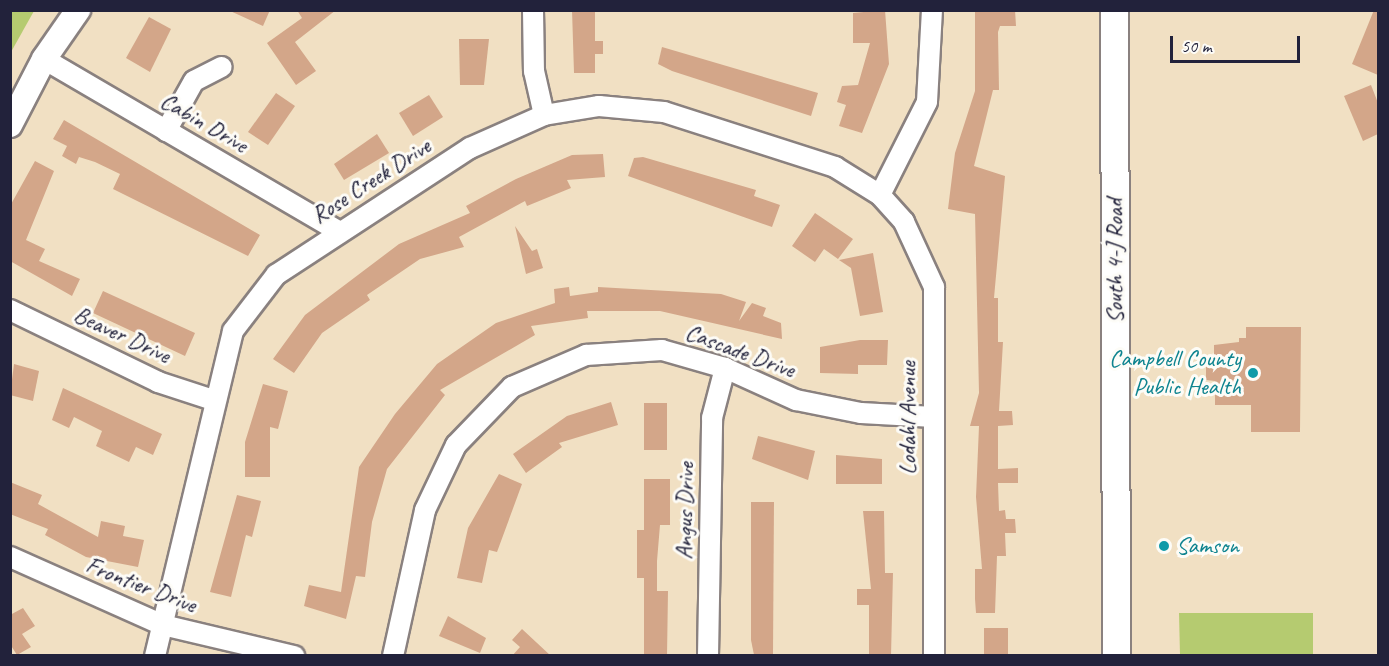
<!DOCTYPE html>
<html>
<head>
<meta charset="utf-8">
<style>
	body { margin:0 }
	#map { position:relative; width:1389px; height:666px; overflow:hidden; background:#f1e0c3; font-family:Caveat,sans-serif }
	div>[style] { position:absolute }
	[style*='--x'] { left:calc(var(--x)*1px); top:calc(var(--y)*1px); width:calc(var(--w)*1px); rotate:calc(var(--a)*1deg) }
	.green>* { inset:0; background:#b5cb70 }
	.building>* { inset:0; background:#d3a689 }
	.roads { filter:drop-shadow(2px 0 #8a817f) drop-shadow(-2px 0 #8a817f) drop-shadow(0 2px #8a817f) drop-shadow(0 -2px #8a817f) }
	.minor>* { height:20px; margin:-10px; padding:0 10px; transform-origin:10px; border-radius:10px; background:#fff }
	.tertiary>* { height:24px; margin:-12px; padding:0 12px; transform-origin:12px; border-radius:12px; background:#fff }
	.secondary>* { height:27px; margin:-13.5px; padding:0 13.5px; transform-origin:13.5px; border-radius:13.5px; background:#fff }
	.dots>* { width:16px; height:16px; translate:-50% -50%; box-sizing:border-box; border:3px solid #fdfcf7; border-radius:50% }
	span { translate:-50% -50%; white-space:nowrap; text-align:center; line-height:1.15; -webkit-text-stroke:6px #fdfcf7; paint-order:stroke }
	.street-label { font-size:24px; color:#22223b }
	.culture-label { font-size:24px; color:#0d838f }
	.right { translate:-100% -50%; text-align:right }
	.left { translate:0 -50%; text-align:left }
	.frame { position:absolute; inset:0; border:12px solid #22223b; pointer-events:none }
	.scale { position:absolute; left:1170px; top:36px; width:130px; height:27px; box-sizing:border-box; border:3px solid #22223b; border-top:0; padding-left:8px; font-size:18px; line-height:21px; white-space:nowrap; color:#22223b; -webkit-text-stroke:4px #fdfcf7; paint-order:stroke }
</style>
</head>
<body>
<div id="map">
	<div class="green">
		<i style="clip-path:polygon(11px 10px,34px 11px,11px 52px,10px 11px)"></i>
		<i style="clip-path:polygon(1179px 613px,1313px 613px,1313px 655px,1180px 655px)"></i>
	</div>
	<div class="building">
		<i style="clip-path:polygon(228px 10px,270px 10px,263px 26px)"></i>
		<i style="clip-path:polygon(297px 10px,336px 10px,295px 42px,316px 71px,296px 85px,267px 43px,302px 18px)"></i>
		<i style="clip-path:polygon(572px 10px,595px 10px,595px 41px,603px 41px,603px 54px,595px 54px,595px 73px,574px 73px)"></i>
		<i style="clip-path:polygon(885px 10px,889px 64px,862px 133px,839px 126px,846px 105px,837px 102px,842px 86px,858px 85px,870px 43px,853px 43px,853px 13px)"></i>
		<i style="clip-path:polygon(975px 10px,1015px 10px,1016px 26px,1000px 26px,998px 32px,999px 90px,993px 90px,974px 166px,1005px 176px,994px 298px,998px 298px,998px 342px,1003px 342px,999px 411px,1012px 411px,1013px 425px,998px 426px,998px 469px,1018px 468px,1018px 483px,998px 483px,999px 511px,1005px 510px,1006px 519px,1015px 519px,1016px 533px,1005px 533px,1006px 556px,997px 556px,995px 613px,976px 613px,975px 599px,975px 569px,982px 569px,976px 497px,979px 426px,970px 426px,979px 393px,975px 214px,948px 209px,955px 153px,975px 91px)"></i>
		<i style="clip-path:polygon(1374px 10px,1378px 10px,1378px 75px,1352px 64px)"></i>
		<i style="clip-path:polygon(149px 17px,171px 29px,150px 72px,126px 58px)"></i>
		<i style="clip-path:polygon(459px 39px,489px 39px,484px 85px,460px 85px)"></i>
		<i style="clip-path:polygon(662px 47px,818px 93px,811px 116px,672px 71px,658px 64px)"></i>
		<i style="clip-path:polygon(1371px 85px,1378px 103px,1378px 134px,1363px 141px,1344px 96px)"></i>
		<i style="clip-path:polygon(276px 93px,295px 106px,268px 145px,248px 132px)"></i>
		<i style="clip-path:polygon(429px 95px,443px 117px,413px 136px,399px 113px)"></i>
		<i style="clip-path:polygon(64px 120px,260px 235px,248px 256px,113px 189px,120px 174px,95px 162px,79px 157px,76px 164px,62px 156px,67px 146px,53px 139px)"></i>
		<i style="clip-path:polygon(377px 134px,389px 153px,344px 180px,334px 164px)"></i>
		<i style="clip-path:polygon(603px 154px,605px 177px,567px 180px,571px 188px,527px 206px,525px 201px,459px 237px,464px 247px,420px 259px,367px 295px,370px 300px,322px 333px,294px 373px,273px 359px,305px 315px,399px 244px,470px 213px,466px 206px,516px 179px,572px 155px)"></i>
		<i style="clip-path:polygon(643px 157px,756px 190px,754px 196px,780px 205px,772px 227px,628px 176px,634px 158px)"></i>
		<i style="clip-path:polygon(35px 161px,54px 171px,26px 240px,45px 249px,39px 261px,80px 279px,72px 296px,10px 261px,10px 206px)"></i>
		<i style="clip-path:polygon(815px 213px,853px 239px,838px 259px,824px 249px,815px 262px,792px 246px)"></i>
		<i style="clip-path:polygon(515px 226px,532px 251px,537px 249px,543px 268px,526px 274px)"></i>
		<i style="clip-path:polygon(873px 253px,883px 312px,860px 316px,851px 268px,839px 260px)"></i>
		<i style="clip-path:polygon(569px 287px,570px 296px,598px 292px,598px 287px,721px 294px,746px 302px,739px 321px,752px 303px,766px 308px,763px 316px,781px 323px,782px 339px,660px 311px,587px 311px,588px 318px,531px 326px,535px 335px,440px 390px,445px 395px,387px 469px,372px 522px,365px 577px,356px 576px,346px 619px,304px 606px,309px 585px,341px 592px,359px 467px,395px 414px,437px 364px,496px 323px,555px 303px,554px 289px)"></i>
		<i style="clip-path:polygon(103px 291px,195px 333px,185px 356px,93px 313px)"></i>
		<i style="clip-path:polygon(1246px 327px,1301px 327px,1300px 432px,1251px 432px,1251px 405px,1215px 405px,1215px 381px,1206px 380px,1206px 365px,1214px 365px,1214px 345px,1239px 342px,1239px 338px,1246px 338px)"></i>
		<i style="clip-path:polygon(860px 340px,888px 340px,887px 365px,858px 365px,858px 374px,820px 373px,820px 347px)"></i>
		<i style="clip-path:polygon(14px 364px,39px 371px,33px 401px,10px 395px)"></i>
		<i style="clip-path:polygon(263px 384px,288px 391px,278px 429px,270px 427px,270px 477px,245px 477px,245px 442px)"></i>
		<i style="clip-path:polygon(63px 388px,162px 434px,153px 455px,136px 447px,129px 462px,96px 446px,102px 431px,74px 417px,69px 428px,52px 420px)"></i>
		<i style="clip-path:polygon(611px 402px,618px 425px,559px 443px,562px 447px,526px 473px,513px 454px,567px 416px)"></i>
		<i style="clip-path:polygon(644px 403px,667px 403px,667px 450px,644px 450px)"></i>
		<i style="clip-path:polygon(758px 436px,815px 451px,808px 480px,752px 459px)"></i>
		<i style="clip-path:polygon(836px 455px,882px 459px,882px 484px,836px 484px)"></i>
		<i style="clip-path:polygon(499px 474px,522px 484px,497px 552px,489px 550px,482px 583px,457px 578px,468px 528px)"></i>
		<i style="clip-path:polygon(644px 479px,670px 479px,670px 525px,660px 525px,657px 561px,657px 591px,668px 591px,667px 656px,644px 656px,644px 578px,637px 578px,637px 530px,644px 530px)"></i>
		<i style="clip-path:polygon(10px 482px,42px 495px,38px 504px,98px 537px,101px 521px,125px 526px,123px 536px,144px 540px,138px 567px,86px 557px,45px 535px,48px 529px,10px 514px)"></i>
		<i style="clip-path:polygon(237px 495px,261px 501px,252px 537px,246px 535px,231px 597px,210px 592px)"></i>
		<i style="clip-path:polygon(751px 502px,774px 502px,773px 655px,754px 655px,751px 640px)"></i>
		<i style="clip-path:polygon(863px 511px,884px 511px,885px 573px,893px 573px,891px 656px,869px 656px,869px 605px,857px 605px,857px 589px,871px 589px)"></i>
		<i style="clip-path:polygon(23px 608px,35px 626px,22px 634px,31px 647px,17px 655px,10px 644px,10px 615px)"></i>
		<i style="clip-path:polygon(448px 616px,486px 638px,480px 653px,439px 636px)"></i>
		<i style="clip-path:polygon(984px 628px,1008px 628px,1008px 656px,984px 656px)"></i>
		<i style="clip-path:polygon(522px 629px,551px 656px,512px 656px,520px 647px,512px 640px)"></i>
	</div>
	<div class="roads">
		<div class="minor">
			<i style="--x:533;--y:10;--w:61;--a:89.1"></i>
			<i style="--x:534;--y:71;--w:45;--a:77.2"></i>
			<i style="--x:44;--y:59;--w:341;--a:30.3"></i>
			<i style="--x:166;--y:131;--w:57;--a:-60.8"></i>
			<i style="--x:194;--y:81;--w:31;--a:-27"></i>
			<i style="--x:880;--y:195;--w:104;--a:-63.2"></i>
			<i style="--x:927;--y:102;--w:92;--a:-86.9"></i>
			<i style="--x:10;--y:310;--w:165;--a:25.9"></i>
			<i style="--x:158;--y:382;--w:58;--a:18.1"></i>
			<i style="--x:10;--y:557;--w:167;--a:24"></i>
			<i style="--x:163;--y:625;--w:135;--a:13.3"></i>
			<i style="--x:155;--y:656;--w:334;--a:-76.5"></i>
			<i style="--x:233;--y:331;--w:71;--a:-52.5"></i>
			<i style="--x:276;--y:275;--w:232;--a:-33.2"></i>
			<i style="--x:470;--y:148;--w:81;--a:-24"></i>
			<i style="--x:544;--y:115;--w:56;--a:-9.3"></i>
			<i style="--x:599;--y:106;--w:65;--a:5.3"></i>
			<i style="--x:664;--y:112;--w:180;--a:17.8"></i>
			<i style="--x:835;--y:167;--w:53;--a:31.9"></i>
			<i style="--x:880;--y:195;--w:36;--a:48"></i>
			<i style="--x:904;--y:222;--w:72;--a:65.2"></i>
			<i style="--x:934;--y:287;--w:369;--a:90"></i>
			<i style="--x:393;--y:656;--w:149;--a:-77.6"></i>
			<i style="--x:425;--y:510;--w:72;--a:-64.5"></i>
			<i style="--x:456;--y:445;--w:81;--a:-46"></i>
			<i style="--x:512;--y:387;--w:81;--a:-23.4"></i>
			<i style="--x:586;--y:355;--w:76;--a:-3.8"></i>
			<i style="--x:662;--y:350;--w:66;--a:15.9"></i>
			<i style="--x:725;--y:368;--w:78;--a:24.3"></i>
			<i style="--x:796;--y:400;--w:66;--a:11.3"></i>
			<i style="--x:861;--y:413;--w:73;--a:3.1"></i>
			<i style="--x:708;--y:656;--w:238;--a:-89"></i>
			<i style="--x:712;--y:418;--w:52;--a:-75.4"></i>
		</div>
		<div class="tertiary">
			<i style="--x:10;--y:125;--w:74;--a:-62.7"></i>
			<i style="--x:44;--y:59;--w:60;--a:-55.2"></i>
		</div>
		<div class="secondary">
			<i style="--x:1114;--y:10;--w:646;--a:89.82"></i>
		</div>
	</div>
	<div class="dots">
		<i style="left:1253px;top:373px;background:#0f9aa8"></i>
		<i style="left:1164px;top:546px;background:#0f9aa8"></i>
	</div>
	<div class="street-label">
		<span style="left:204px;top:123px;rotate:30deg">Cabin Drive</span>
		<span style="left:371px;top:181px;rotate:-33deg">Rose Creek Drive</span>
		<span style="left:1115px;top:261px;rotate:-90deg">South 4-J Road</span>
		<span style="left:122px;top:335px;rotate:25deg">Beaver Drive</span>
		<span style="left:740px;top:351px;rotate:20deg">Cascade Drive</span>
		<span style="left:908px;top:418px;rotate:-90deg">Lodahl Avenue</span>
		<span style="left:685px;top:511px;rotate:-89deg">Angus Drive</span>
		<span style="left:141px;top:585px;rotate:21deg">Frontier Drive</span>
	</div>
	<div class="culture-label">
		<span class="right" style="left:1241px;top:373px">Campbell County<br>Public Health</span>
		<span class="left" style="left:1176px;top:546px">Samson</span>
	</div>
	<div class="frame"></div>
	<div class="scale">50 m</div>
</div>
</body>
</html>
